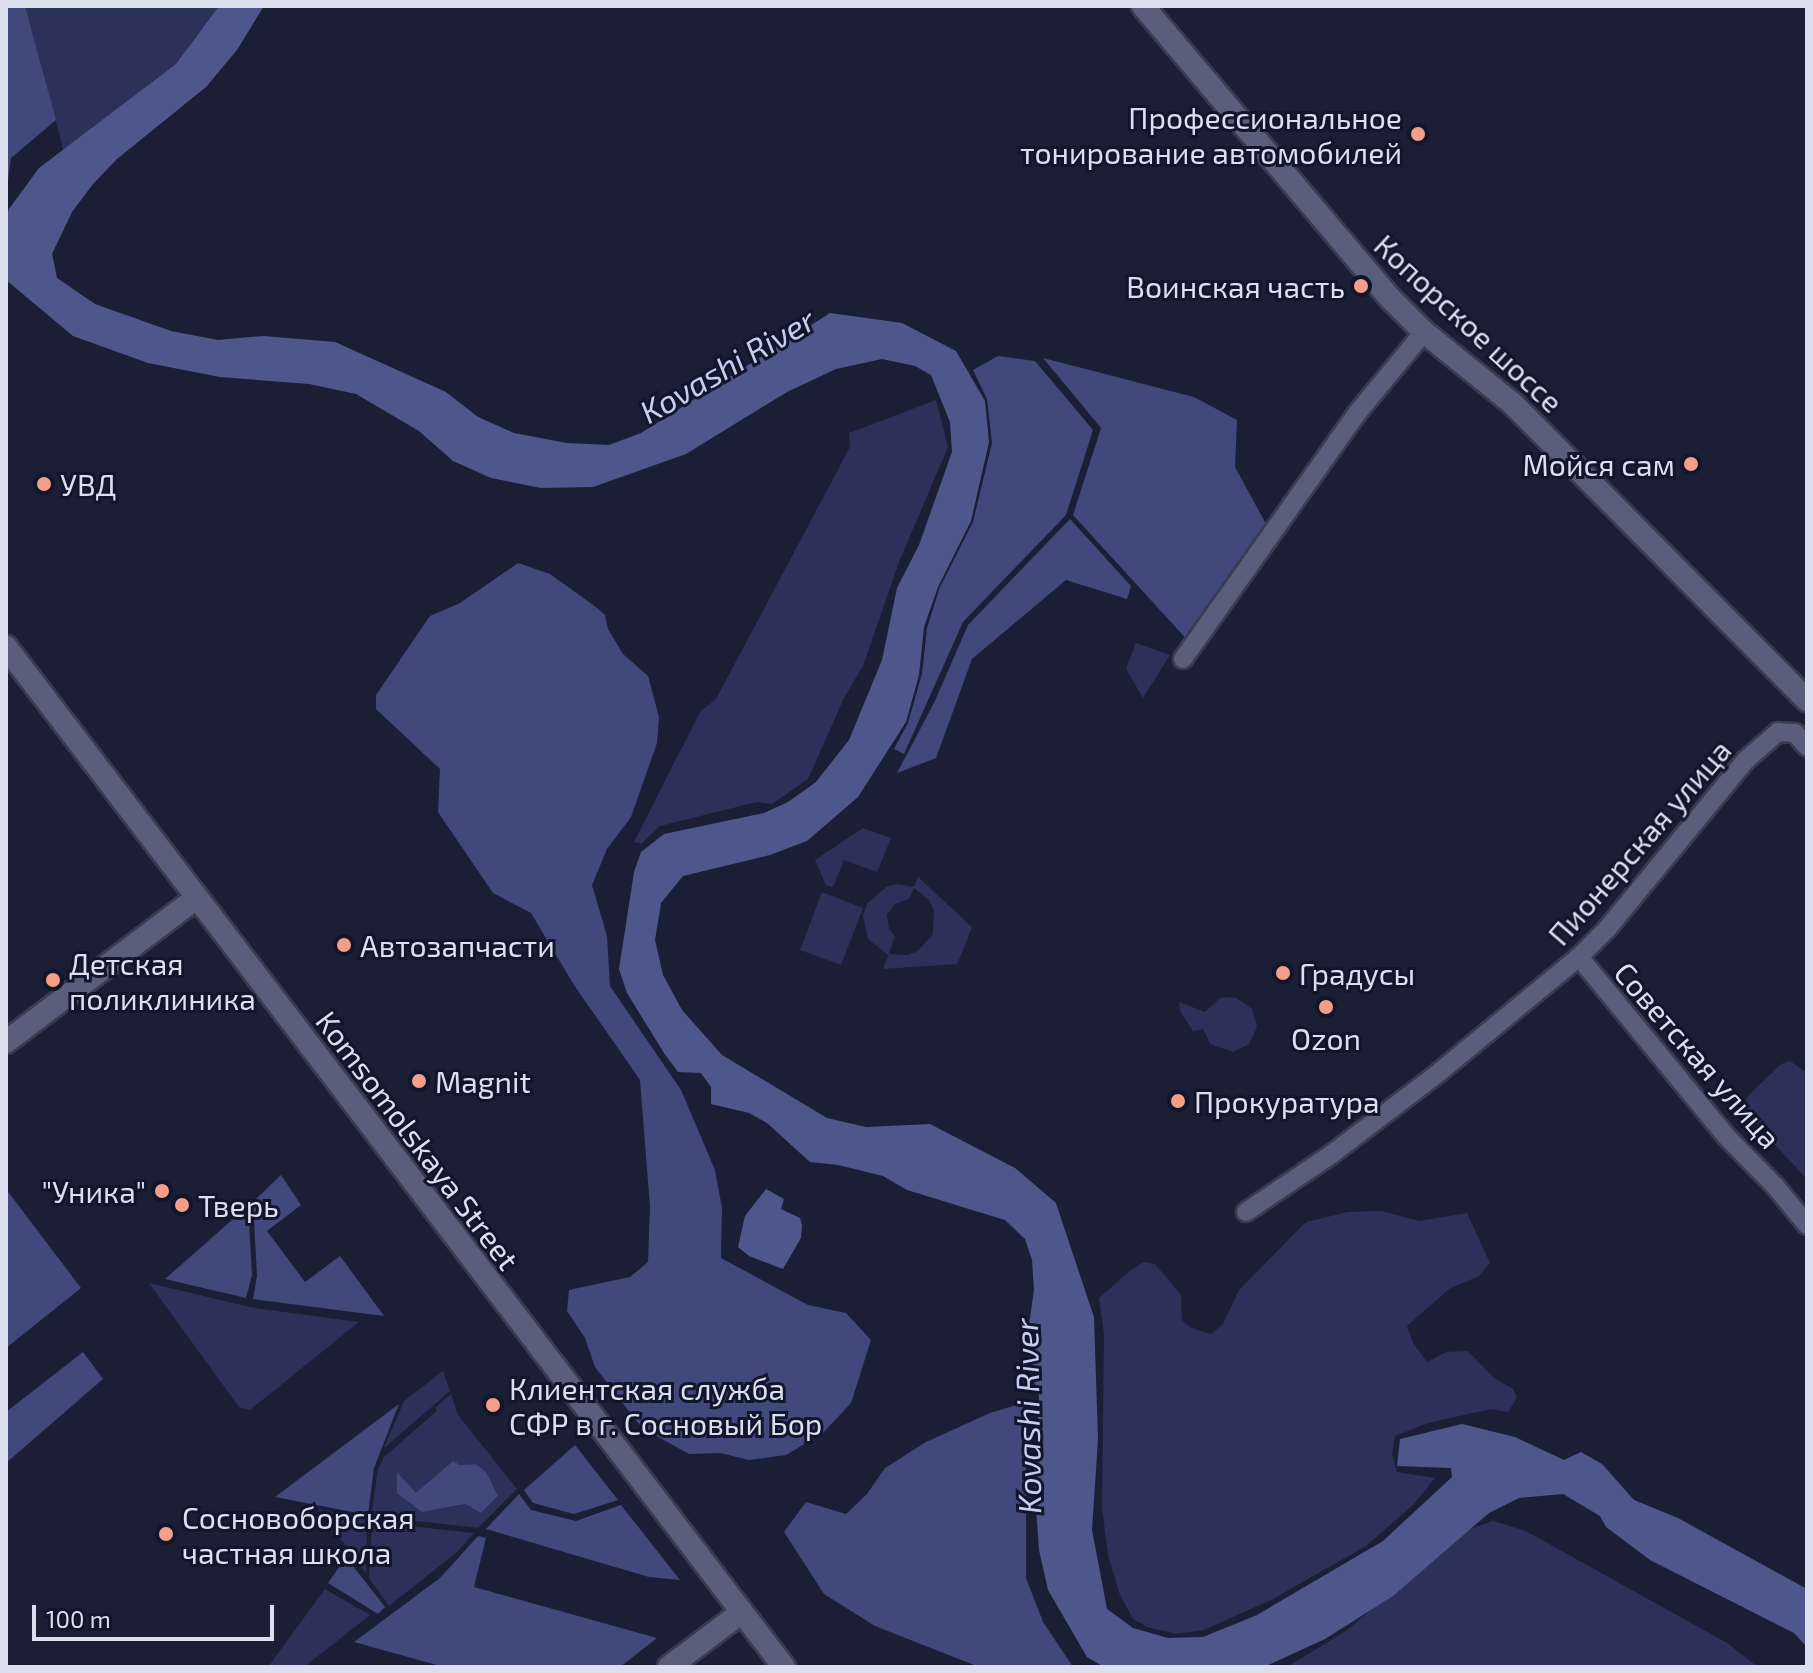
<!DOCTYPE html>
<html>
<head>
<meta charset="utf-8">
<style>
	body { margin:0 }
	#map { position:relative; width:1813px; height:1673px; overflow:hidden; background:#1b1f36; font-family:"Exo 2",sans-serif }
	div>[style] { position:absolute }
	[style*='--x'] { left:calc(var(--x)*1px); top:calc(var(--y)*1px); width:calc(var(--w)*1px); rotate:calc(var(--a)*1deg) }
	.green>* { inset:0; background:#2b3158 }
	.forest>* { inset:0; background:#40487c }
	.water>* { inset:0; background:#4e578c }
	.roads { filter:drop-shadow(2px 0 #393c4f) drop-shadow(-2px 0 #393c4f) drop-shadow(0 2px #393c4f) drop-shadow(0 -2px #393c4f) }
	.minor>* { height:18px; margin:-9px; padding:0 9px; transform-origin:9px; border-radius:9px; background:#595f7a }
	.tertiary>* { height:22px; margin:-11px; padding:0 11px; transform-origin:11px; border-radius:11px; background:#595f7a }
	.secondary>* { height:22px; margin:-11px; padding:0 11px; transform-origin:11px; border-radius:11px; background:#595f7a }
	.dots>* { width:22px; height:22px; translate:-50% -50%; box-sizing:border-box; border:4px solid #12162c; border-radius:50% }
	span { translate:-50% -50%; white-space:nowrap; text-align:center; line-height:1.15; -webkit-text-stroke:6px #12162c; paint-order:stroke }
	.poi-label { font-size:30px; color:#dbdfee }
	.right { translate:-100% -50%; text-align:right }
	.left { translate:0 -50%; text-align:left }
	.street-label { font-size:30px; color:#dbdfee }
	.water-label { font-size:32px; color:#c7cff0; font-style:italic }
	.frame { position:absolute; inset:0; border:8px solid #dbdfee; pointer-events:none }
	.scale { position:absolute; left:32px; top:1605px; width:242px; height:36px; box-sizing:border-box; border:4px solid #dbdfee; border-top:0; padding-left:10px; font-size:24px; line-height:28px; white-space:nowrap; color:#dbdfee; -webkit-text-stroke:6px #12162c; paint-order:stroke }
</style>
</head>
<body>
<div id="map">
	<div class="green">
		<i style="clip-path:polygon(25px 6px,219px 6px,176px 64px,64px 152px)"></i>
		<i style="clip-path:polygon(936px 400px,948px 447px,899px 562px,863px 666px,844px 698px,808px 779px,772px 804px,757px 802px,660px 826px,641px 844px,634px 842px,700px 712px,716px 699px,850px 447px,849px 433px)"></i>
		<i style="clip-path:polygon(1136px 643px,1170px 655px,1143px 698px,1126px 669px)"></i>
		<i style="clip-path:polygon(863px 828px,891px 838px,877px 872px,844px 860px,833px 887px,826px 885px,815px 860px)"></i>
		<i style="clip-path:polygon(evenodd,918px 877px,972px 927px,967px 940px,957px 964px,883px 969px,888px 955px,868px 939px,863px 916px,867px 904px,886px 887px,897px 884px,914px 887px,918px 877px,914px 888px,929px 900px,934px 911px,933px 934px,918px 951px,907px 955px,889px 954px,895px 936px,889px 929px,887px 915px,895px 904px,909px 899px,914px 888px)"></i>
		<i style="clip-path:polygon(822px 892px,863px 908px,841px 965px,800px 950px)"></i>
		<i style="clip-path:polygon(1228px 997px,1237px 998px,1252px 1009px,1257px 1027px,1249px 1044px,1233px 1052px,1210px 1044px,1203px 1029px,1193px 1031px,1180px 1011px,1179px 1002px,1205px 1012px,1219px 999px)"></i>
		<i style="clip-path:polygon(1790px 1061px,1807px 1073px,1807px 1179px,1747px 1115px,1744px 1106px,1748px 1096px,1781px 1064px)"></i>
		<i style="clip-path:polygon(1382px 1211px,1419px 1221px,1467px 1213px,1490px 1263px,1479px 1276px,1449px 1289px,1407px 1326px,1413px 1343px,1427px 1362px,1446px 1352px,1468px 1351px,1493px 1377px,1513px 1389px,1517px 1398px,1508px 1412px,1491px 1409px,1428px 1423px,1395px 1436px,1392px 1454px,1397px 1472px,1435px 1478px,1413px 1505px,1366px 1546px,1273px 1599px,1204px 1630px,1176px 1634px,1147px 1627px,1133px 1619px,1120px 1595px,1108px 1555px,1102px 1508px,1104px 1334px,1099px 1298px,1131px 1270px,1144px 1262px,1155px 1264px,1181px 1295px,1182px 1320px,1191px 1328px,1211px 1334px,1223px 1324px,1239px 1290px,1306px 1222px,1348px 1212px)"></i>
		<i style="clip-path:polygon(149px 1283px,254px 1308px,359px 1322px,250px 1410px,239px 1407px)"></i>
		<i style="clip-path:polygon(443px 1371px,450px 1391px,384px 1448px,404px 1401px)"></i>
		<i style="clip-path:polygon(evenodd,451px 1394px,458px 1415px,517px 1489px,478px 1528px,371px 1516px,378px 1469px,384px 1457px,437px 1411px,435px 1408px,451px 1394px,398px 1473px,416px 1494px,492px 1485px,498px 1496px,481px 1513px,465px 1504px,422px 1512px,398px 1473px)"></i>
		<i style="clip-path:polygon(318px 1509px,367px 1519px,366px 1573px)"></i>
		<i style="clip-path:polygon(1493px 1521px,1526px 1531px,1727px 1643px,1758px 1667px,1287px 1667px,1346px 1631px,1464px 1531px)"></i>
		<i style="clip-path:polygon(372px 1522px,474px 1533px,457px 1552px,389px 1606px,369px 1578px)"></i>
		<i style="clip-path:polygon(325px 1589px,370px 1615px,304px 1667px,268px 1667px)"></i>
	</div>
	<div class="forest">
		<i style="clip-path:polygon(6px 6px,25px 6px,56px 120px,11px 158px,6px 195px)"></i>
		<i style="clip-path:polygon(998px 356px,1035px 361px,1093px 430px,1066px 515px,963px 622px,904px 754px,894px 749px,908px 723px,922px 674px,927px 628px,940px 587px,973px 522px,992px 443px,987px 399px,973px 370px)"></i>
		<i style="clip-path:polygon(1043px 358px,1194px 397px,1237px 420px,1235px 467px,1270px 531px,1191px 644px,1073px 515px,1101px 428px)"></i>
		<i style="clip-path:polygon(1070px 519px,1131px 586px,1127px 599px,1066px 580px,972px 659px,936px 758px,897px 773px,934px 703px,968px 625px)"></i>
		<i style="clip-path:polygon(518px 563px,550px 574px,596px 607px,605px 615px,608px 629px,623px 654px,648px 676px,659px 717px,657px 743px,631px 817px,607px 849px,592px 885px,607px 936px,610px 986px,681px 1090px,715px 1170px,722px 1208px,721px 1258px,808px 1305px,846px 1313px,871px 1340px,851px 1403px,823px 1433px,786px 1455px,749px 1460px,720px 1453px,689px 1454px,642px 1428px,595px 1367px,585px 1338px,567px 1311px,569px 1290px,630px 1277px,648px 1262px,650px 1207px,640px 1080px,574px 985px,531px 913px,493px 893px,438px 812px,440px 769px,376px 709px,376px 695px,430px 616px,460px 603px)"></i>
		<i style="clip-path:polygon(281px 1175px,301px 1205px,267px 1231px,305px 1282px,340px 1256px,384px 1316px,253px 1299px,257px 1276px,253px 1202px)"></i>
		<i style="clip-path:polygon(6px 1189px,81px 1288px,6px 1348px)"></i>
		<i style="clip-path:polygon(248px 1206px,252px 1275px,246px 1298px,165px 1279px)"></i>
		<i style="clip-path:polygon(83px 1352px,103px 1379px,6px 1463px,6px 1412px)"></i>
		<i style="clip-path:polygon(1026px 1402px,1026px 1578px,1043px 1622px,1073px 1667px,979px 1667px,875px 1626px,824px 1594px,784px 1532px,806px 1502px,846px 1514px,867px 1494px,885px 1468px,926px 1442px,990px 1413px)"></i>
		<i style="clip-path:polygon(399px 1404px,374px 1468px,368px 1515px,275px 1497px)"></i>
		<i style="clip-path:polygon(575px 1445px,618px 1500px,574px 1514px,533px 1503px,524px 1490px)"></i>
		<i style="clip-path:polygon(453px 1461px,460px 1465px,476px 1464px,486px 1472px,498px 1496px,481px 1513px,465px 1504px,422px 1512px,397px 1493px,397px 1472px,416px 1493px)"></i>
		<i style="clip-path:polygon(519px 1494px,531px 1510px,576px 1521px,621px 1505px,680px 1580px,649px 1577px,486px 1529px)"></i>
		<i style="clip-path:polygon(478px 1536px,486px 1538px,474px 1587px,657px 1638px,620px 1667px,444px 1667px,354px 1642px,440px 1578px)"></i>
		<i style="clip-path:polygon(346px 1557px,385px 1607px,378px 1614px,328px 1583px)"></i>
	</div>
	<div class="water">
		<i style="clip-path:polygon(219px 6px,264px 6px,237px 50px,206px 87px,117px 159px,93px 184px,72px 212px,52px 254px,57px 278px,95px 304px,171px 331px,218px 340px,263px 336px,335px 342px,446px 392px,478px 417px,514px 433px,567px 443px,609px 445px,641px 433px,830px 313px,902px 323px,956px 351px,985px 401px,989px 442px,971px 521px,938px 587px,924px 627px,919px 675px,906px 722px,858px 797px,807px 841px,770px 855px,683px 876px,661px 903px,655px 940px,663px 975px,682px 1010px,722px 1055px,827px 1118px,866px 1127px,930px 1124px,1015px 1168px,1056px 1203px,1094px 1317px,1098px 1439px,1092px 1530px,1107px 1609px,1133px 1628px,1168px 1638px,1203px 1637px,1257px 1615px,1383px 1541px,1452px 1477px,1451px 1468px,1397px 1466px,1400px 1439px,1462px 1424px,1515px 1437px,1564px 1460px,1581px 1452px,1602px 1464px,1634px 1500px,1678px 1518px,1807px 1589px,1807px 1647px,1794px 1633px,1650px 1560px,1606px 1527px,1600px 1516px,1563px 1494px,1519px 1498px,1489px 1513px,1393px 1596px,1325px 1639px,1264px 1667px,1104px 1667px,1087px 1657px,1048px 1590px,1039px 1550px,1035px 1493px,1039px 1395px,1030px 1371px,1029px 1325px,1034px 1290px,1032px 1260px,1025px 1239px,1005px 1220px,907px 1190px,883px 1176px,838px 1165px,810px 1162px,767px 1123px,749px 1113px,711px 1104px,711px 1087px,701px 1073px,678px 1072px,664px 1053px,627px 993px,619px 969px,634px 872px,641px 852px,664px 834px,764px 813px,788px 802px,816px 782px,849px 740px,882px 660px,897px 588px,919px 545px,952px 452px,950px 422px,931px 375px,915px 366px,882px 359px,836px 369px,787px 392px,686px 454px,593px 487px,541px 488px,491px 478px,453px 461px,419px 431px,356px 394px,309px 384px,220px 377px,148px 363px,73px 336px,6px 280px,6px 219px,9px 209px,39px 168px,176px 64px)"></i>
		<i style="clip-path:polygon(766px 1189px,784px 1199px,781px 1209px,800px 1218px,802px 1225px,801px 1238px,783px 1269px,749px 1256px,738px 1247px,745px 1216px)"></i>
	</div>
	<div class="roads">
		<div class="minor">
			<i style="--x:1183;--y:659;--w:303;--a:-54.7"></i>
			<i style="--x:1358;--y:412;--w:104;--a:-50.5"></i>
			<i style="--x:1579;--y:957;--w:230;--a:50.6"></i>
			<i style="--x:1725;--y:1135;--w:73;--a:45.6"></i>
			<i style="--x:1776;--y:1187;--w:49;--a:50.8"></i>
			<i style="--x:1246;--y:1212;--w:104;--a:-34"></i>
			<i style="--x:1332;--y:1154;--w:132;--a:-37.3"></i>
			<i style="--x:1437;--y:1074;--w:184;--a:-39.5"></i>
			<i style="--x:1579;--y:957;--w:40;--a:-45"></i>
			<i style="--x:1607;--y:929;--w:219;--a:-50.6"></i>
			<i style="--x:1746;--y:760;--w:43;--a:-41.2"></i>
			<i style="--x:1778;--y:732;--w:17;--a:3"></i>
			<i style="--x:1795;--y:733;--w:18;--a:49"></i>
		</div>
		<div class="tertiary">
			<i style="--x:6;--y:647;--w:1283;--a:52.67"></i>
			<i style="--x:6;--y:1042;--w:237;--a:-37.1"></i>
			<i style="--x:669;--y:1667;--w:91;--a:-37"></i>
		</div>
		<div class="secondary">
			<i style="--x:1143;--y:6;--w:382;--a:49.8"></i>
			<i style="--x:1390;--y:298;--w:48;--a:45"></i>
			<i style="--x:1424;--y:332;--w:116;--a:39"></i>
			<i style="--x:1514;--y:405;--w:416;--a:45.2"></i>
		</div>
	</div>
	<div class="dots">
		<i style="left:1418px;top:134px;background:#f49e88"></i>
		<i style="left:1361px;top:286px;background:#f49e88"></i>
		<i style="left:1691px;top:464px;background:#f49e88"></i>
		<i style="left:44px;top:484px;background:#f49e88"></i>
		<i style="left:344px;top:945px;background:#f49e88"></i>
		<i style="left:1283px;top:973px;background:#f49e88"></i>
		<i style="left:53px;top:980px;background:#f49e88"></i>
		<i style="left:1326px;top:1007px;background:#f49e88"></i>
		<i style="left:419px;top:1081px;background:#f49e88"></i>
		<i style="left:1178px;top:1101px;background:#f49e88"></i>
		<i style="left:162px;top:1191px;background:#f49e88"></i>
		<i style="left:182px;top:1205px;background:#f49e88"></i>
		<i style="left:493px;top:1405px;background:#f49e88"></i>
		<i style="left:166px;top:1534px;background:#f49e88"></i>
	</div>
	<div class="poi-label">
		<span class="right" style="left:1402px;top:134px">Профессиональное<br>тонирование автомобилей</span>
		<span class="right" style="left:1345px;top:286px">Воинская часть</span>
		<span class="right" style="left:1675px;top:464px">Мойся сам</span>
		<span class="left" style="left:60px;top:484px">УВД</span>
		<span class="left" style="left:360px;top:945px">Автозапчасти</span>
		<span class="left" style="left:69px;top:980px">Детская<br>поликлиника</span>
		<span class="left" style="left:1299px;top:973px">Градусы</span>
		<span style="left:1326px;top:1038px">Ozon</span>
		<span class="left" style="left:435px;top:1081px">Magnit</span>
		<span class="left" style="left:1194px;top:1101px">Прокуратура</span>
		<span class="right" style="left:146px;top:1191px">"Уника"</span>
		<span class="left" style="left:198px;top:1205px">Тверь</span>
		<span class="left" style="left:509px;top:1405px">Клиентская служба<br>СФР в г. Сосновый Бор</span>
		<span class="left" style="left:182px;top:1534px">Сосновоборская<br>частная школа</span>
	</div>
	<div class="street-label">
		<span style="left:1469px;top:323px;rotate:43deg">Копорское шоссе</span>
		<span style="left:1639px;top:842px;rotate:-49deg">Пионерская улица</span>
		<span style="left:1698px;top:1055px;rotate:49deg">Советская улица</span>
		<span style="left:418px;top:1140px;rotate:53deg">Komsomolskaya Street</span>
	</div>
	<div class="water-label">
		<span style="left:727px;top:365px;rotate:-30deg">Kovashi River</span>
		<span style="left:1027px;top:1416px;rotate:-91deg">Kovashi River</span>
	</div>
	<div class="frame"></div>
	<div class="scale">100 m</div>
</div>
</body>
</html>
